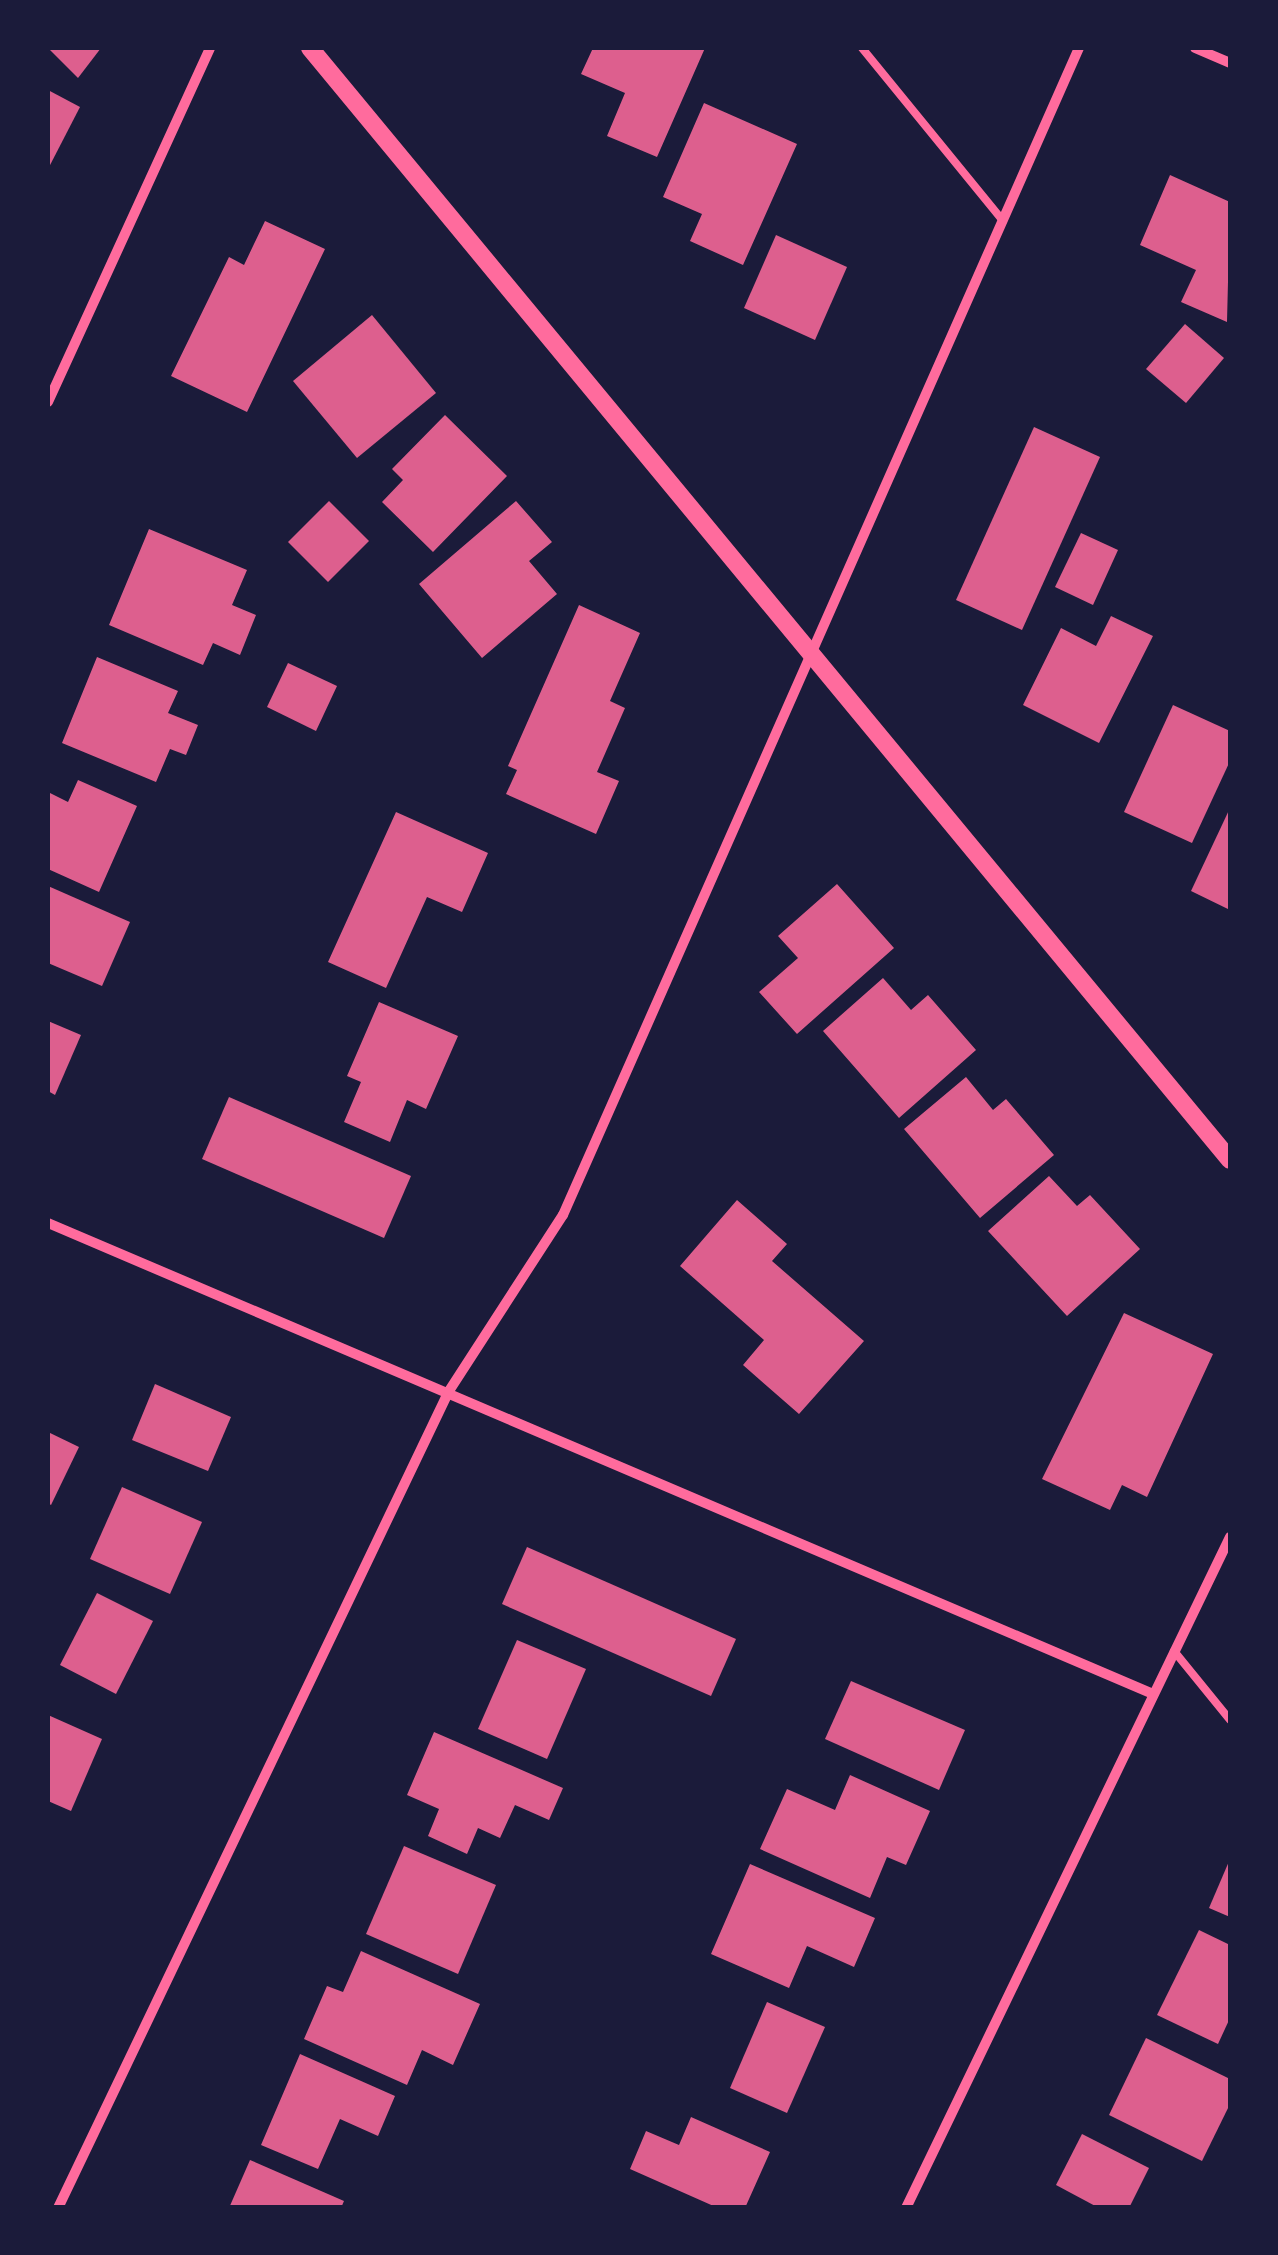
<!DOCTYPE html>
<html>
<head>
<meta charset="utf-8">
<style>
	body { margin:0 }
	#map { position:relative; width:1278px; height:2255px; overflow:hidden; background:#1b1b3a; font-family:Signika,sans-serif }
	div>[style] { position:absolute }
	[style*='--x'] { left:calc(var(--x)*1px); top:calc(var(--y)*1px); width:calc(var(--w)*1px); rotate:calc(var(--a)*1deg) }
	.building>* { inset:0; background:#dd5f8e }
	.service>* { height:8px; margin:-4px; padding:0 4px; transform-origin:4px; border-radius:4px; background:#ff6b9d }
	.minor>* { height:10px; margin:-5px; padding:0 5px; transform-origin:5px; border-radius:5px; background:#ff6b9d }
	.tertiary>* { height:18px; margin:-9px; padding:0 9px; transform-origin:9px; border-radius:9px; background:#ff6b9d }
	span { translate:-50% -50%; white-space:nowrap; text-align:center; line-height:1.15; -webkit-text-stroke:10px #1b1b3a; paint-order:stroke }
	.frame { position:absolute; inset:0; border:50px solid #1b1b3a; pointer-events:none }
</style>
</head>
<body>
<div id="map">
	<div class="building">
		<i style="clip-path:polygon(48px 48px,101px 48px,78px 78px)"></i>
		<i style="clip-path:polygon(593px 48px,705px 48px,657px 157px,607px 136px,625px 93px,581px 74px)"></i>
		<i style="clip-path:polygon(48px 90px,80px 107px,48px 169px)"></i>
		<i style="clip-path:polygon(704px 103px,797px 144px,743px 265px,690px 241px,702px 214px,663px 197px)"></i>
		<i style="clip-path:polygon(1170px 175px,1230px 202px,1227px 322px,1181px 302px,1196px 270px,1140px 245px)"></i>
		<i style="clip-path:polygon(265px 221px,325px 249px,247px 412px,171px 376px,229px 257px,244px 265px)"></i>
		<i style="clip-path:polygon(776px 235px,847px 267px,815px 340px,744px 308px)"></i>
		<i style="clip-path:polygon(372px 315px,436px 393px,357px 458px,293px 381px)"></i>
		<i style="clip-path:polygon(1185px 324px,1224px 358px,1186px 403px,1146px 369px)"></i>
		<i style="clip-path:polygon(445px 415px,507px 476px,433px 552px,382px 502px,403px 480px,392px 469px)"></i>
		<i style="clip-path:polygon(1034px 427px,1100px 457px,1022px 630px,956px 600px)"></i>
		<i style="clip-path:polygon(329px 501px,369px 541px,328px 582px,288px 542px)"></i>
		<i style="clip-path:polygon(516px 501px,552px 542px,529px 561px,557px 594px,482px 658px,419px 584px)"></i>
		<i style="clip-path:polygon(149px 529px,247px 570px,232px 605px,256px 615px,240px 655px,213px 643px,203px 665px,109px 625px)"></i>
		<i style="clip-path:polygon(1081px 533px,1118px 550px,1093px 605px,1055px 587px)"></i>
		<i style="clip-path:polygon(579px 605px,640px 633px,610px 701px,625px 708px,597px 772px,619px 781px,596px 834px,506px 794px,517px 770px,508px 766px)"></i>
		<i style="clip-path:polygon(1111px 616px,1153px 636px,1099px 743px,1023px 705px,1061px 628px,1096px 646px)"></i>
		<i style="clip-path:polygon(97px 657px,178px 691px,168px 713px,198px 725px,186px 755px,170px 749px,156px 782px,62px 743px)"></i>
		<i style="clip-path:polygon(288px 663px,337px 686px,316px 731px,267px 707px)"></i>
		<i style="clip-path:polygon(1173px 705px,1230px 731px,1230px 761px,1192px 843px,1124px 812px)"></i>
		<i style="clip-path:polygon(78px 780px,137px 806px,99px 892px,48px 869px,48px 792px,68px 802px)"></i>
		<i style="clip-path:polygon(1230px 808px,1230px 910px,1191px 891px)"></i>
		<i style="clip-path:polygon(396px 812px,488px 853px,462px 912px,427px 897px,386px 988px,328px 962px)"></i>
		<i style="clip-path:polygon(837px 884px,894px 948px,797px 1034px,759px 992px,798px 958px,778px 936px)"></i>
		<i style="clip-path:polygon(48px 886px,130px 922px,102px 986px,48px 963px)"></i>
		<i style="clip-path:polygon(883px 978px,911px 1010px,928px 995px,976px 1050px,899px 1118px,823px 1031px)"></i>
		<i style="clip-path:polygon(379px 1002px,458px 1036px,426px 1109px,407px 1100px,390px 1142px,344px 1122px,361px 1082px,347px 1076px)"></i>
		<i style="clip-path:polygon(48px 1021px,81px 1035px,55px 1095px,48px 1091px)"></i>
		<i style="clip-path:polygon(966px 1077px,993px 1110px,1006px 1099px,1054px 1155px,980px 1218px,904px 1129px)"></i>
		<i style="clip-path:polygon(229px 1097px,411px 1176px,384px 1238px,202px 1159px)"></i>
		<i style="clip-path:polygon(1049px 1176px,1077px 1206px,1090px 1195px,1140px 1249px,1067px 1316px,988px 1231px)"></i>
		<i style="clip-path:polygon(737px 1200px,787px 1244px,772px 1261px,864px 1341px,799px 1414px,743px 1365px,764px 1340px,680px 1266px)"></i>
		<i style="clip-path:polygon(1124px 1313px,1213px 1354px,1147px 1497px,1122px 1485px,1110px 1510px,1042px 1479px)"></i>
		<i style="clip-path:polygon(155px 1384px,231px 1417px,208px 1471px,132px 1440px)"></i>
		<i style="clip-path:polygon(48px 1432px,79px 1447px,51px 1505px,48px 1503px)"></i>
		<i style="clip-path:polygon(122px 1487px,202px 1522px,170px 1594px,90px 1559px)"></i>
		<i style="clip-path:polygon(527px 1547px,736px 1639px,711px 1696px,502px 1604px)"></i>
		<i style="clip-path:polygon(97px 1593px,153px 1621px,116px 1694px,60px 1665px)"></i>
		<i style="clip-path:polygon(517px 1640px,586px 1669px,547px 1759px,478px 1729px)"></i>
		<i style="clip-path:polygon(851px 1681px,965px 1730px,939px 1790px,825px 1739px)"></i>
		<i style="clip-path:polygon(48px 1715px,102px 1739px,71px 1811px,48px 1801px)"></i>
		<i style="clip-path:polygon(434px 1732px,563px 1788px,549px 1820px,515px 1805px,500px 1838px,478px 1828px,467px 1854px,428px 1836px,439px 1809px,407px 1795px)"></i>
		<i style="clip-path:polygon(850px 1775px,930px 1811px,906px 1865px,887px 1857px,870px 1898px,760px 1849px,787px 1789px,835px 1810px)"></i>
		<i style="clip-path:polygon(404px 1846px,496px 1885px,458px 1974px,366px 1934px)"></i>
		<i style="clip-path:polygon(1230px 1859px,1230px 1917px,1209px 1908px)"></i>
		<i style="clip-path:polygon(750px 1864px,875px 1918px,854px 1967px,807px 1946px,789px 1988px,711px 1954px)"></i>
		<i style="clip-path:polygon(1199px 1930px,1230px 1945px,1230px 2018px,1218px 2044px,1157px 2015px)"></i>
		<i style="clip-path:polygon(361px 1951px,480px 2004px,453px 2065px,422px 2050px,407px 2085px,304px 2039px,327px 1986px,343px 1992px)"></i>
		<i style="clip-path:polygon(767px 2002px,825px 2027px,787px 2113px,730px 2088px)"></i>
		<i style="clip-path:polygon(1146px 2038px,1230px 2079px,1230px 2104px,1202px 2161px,1109px 2115px)"></i>
		<i style="clip-path:polygon(300px 2054px,395px 2096px,378px 2136px,340px 2119px,318px 2169px,261px 2145px)"></i>
		<i style="clip-path:polygon(691px 2117px,770px 2152px,745px 2208px,718px 2208px,630px 2169px,646px 2131px,679px 2145px)"></i>
		<i style="clip-path:polygon(1082px 2134px,1149px 2168px,1129px 2208px,1099px 2208px,1056px 2185px)"></i>
		<i style="clip-path:polygon(250px 2160px,344px 2201px,341px 2208px,229px 2208px)"></i>
	</div>
	<div class="service">
		<i style="--x:862;--y:48;--w:223;--a:50.8"></i>
		<i style="--x:1174;--y:1651;--w:89;--a:50.9"></i>
	</div>
	<div class="minor">
		<i style="--x:1195;--y:48;--w:38;--a:23"></i>
		<i style="--x:48;--y:402;--w:389;--a:-65.4"></i>
		<i style="--x:48;--y:1223;--w:1199;--a:23.08"></i>
		<i style="--x:58;--y:2208;--w:906;--a:-64.43"></i>
		<i style="--x:449;--y:1391;--w:210;--a:-57.1"></i>
		<i style="--x:563;--y:1215;--w:1276;--a:-66.15"></i>
		<i style="--x:906;--y:2208;--w:745;--a:-64.23"></i>
	</div>
	<div class="tertiary">
		<i style="--x:310;--y:48;--w:1443;--a:50.4"></i>
	</div>
	<div class="frame"></div>
</div>
</body>
</html>
